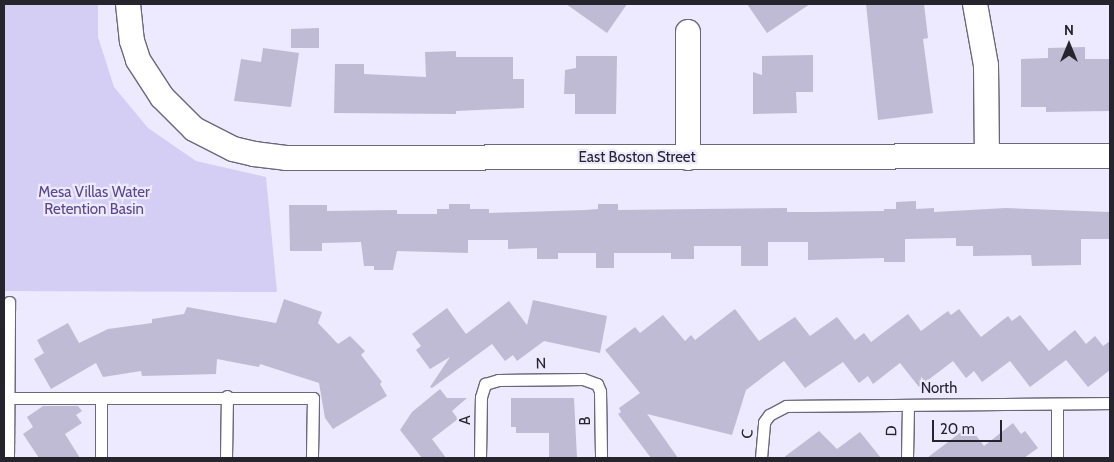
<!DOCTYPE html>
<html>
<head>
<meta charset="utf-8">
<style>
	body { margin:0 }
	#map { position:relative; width:1114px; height:462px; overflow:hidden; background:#ede9fe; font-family:Cabin,sans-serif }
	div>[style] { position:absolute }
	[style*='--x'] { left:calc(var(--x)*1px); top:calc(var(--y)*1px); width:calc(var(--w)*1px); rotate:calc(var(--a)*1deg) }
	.green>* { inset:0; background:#d4cdf4 }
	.building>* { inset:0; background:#bfbbd4 }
	.roads { filter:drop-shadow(1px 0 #6b677d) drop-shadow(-1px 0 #6b677d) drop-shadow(0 1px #6b677d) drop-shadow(0 -1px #6b677d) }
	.lane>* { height:11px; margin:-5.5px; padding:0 5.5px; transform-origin:5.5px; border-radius:5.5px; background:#fff }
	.street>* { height:24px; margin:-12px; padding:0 12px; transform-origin:12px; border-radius:12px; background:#fff }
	span { translate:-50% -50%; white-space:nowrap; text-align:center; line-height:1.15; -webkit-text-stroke:4.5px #ede9fe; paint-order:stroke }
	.street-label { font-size:15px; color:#26242d }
	.park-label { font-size:15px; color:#5a478f }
	.frame { position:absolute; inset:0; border:5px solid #26242d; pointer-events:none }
	.north { position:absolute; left:1044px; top:20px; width:50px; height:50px; -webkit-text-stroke:4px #ede9fe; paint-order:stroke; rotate:0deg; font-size:14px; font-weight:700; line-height:20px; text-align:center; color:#26242d }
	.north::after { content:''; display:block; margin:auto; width:18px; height:22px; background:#26242d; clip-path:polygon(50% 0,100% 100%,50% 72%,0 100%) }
	.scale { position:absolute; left:932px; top:420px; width:70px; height:22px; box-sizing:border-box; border:2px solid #26242d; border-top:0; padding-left:6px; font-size:15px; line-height:18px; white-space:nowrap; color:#26242d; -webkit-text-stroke:4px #ede9fe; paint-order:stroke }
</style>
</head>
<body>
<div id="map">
	<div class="green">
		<i style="clip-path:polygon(4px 4px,98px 4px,98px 37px,114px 87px,148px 128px,196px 161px,266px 177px,277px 292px,4px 291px)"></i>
	</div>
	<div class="building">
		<i style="clip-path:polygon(566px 4px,627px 4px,607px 33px)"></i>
		<i style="clip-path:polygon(747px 4px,810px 4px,767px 33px)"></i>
		<i style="clip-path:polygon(866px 4px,924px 4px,928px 38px,923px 39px,933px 113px,878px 120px)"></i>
		<i style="clip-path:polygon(319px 28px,319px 48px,291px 48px,291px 29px)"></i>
		<i style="clip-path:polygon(1085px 47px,1085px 59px,1110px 59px,1110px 111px,1046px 112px,1046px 107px,1021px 107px,1021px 59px,1048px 58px,1048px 48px)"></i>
		<i style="clip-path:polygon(263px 48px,299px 53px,291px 107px,234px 101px,241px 59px,261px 62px)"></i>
		<i style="clip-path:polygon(456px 51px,456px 57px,513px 57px,513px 79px,524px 79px,524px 108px,456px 111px,456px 114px,334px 113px,335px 64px,364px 64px,364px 74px,426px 77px,425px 52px)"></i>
		<i style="clip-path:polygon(813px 55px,813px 92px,796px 92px,797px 113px,753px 114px,753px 72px,762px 75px,762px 56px)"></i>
		<i style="clip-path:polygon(576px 56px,617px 56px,616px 114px,575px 114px,575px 94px,564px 94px,565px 70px,576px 68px)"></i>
		<i style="clip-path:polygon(916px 201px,916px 209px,934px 208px,934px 212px,1006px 208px,1110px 212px,1110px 239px,1081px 239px,1081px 265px,1032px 266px,1031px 255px,973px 256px,973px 246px,956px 246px,956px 238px,905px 239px,905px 262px,884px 262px,884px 258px,808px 260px,808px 242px,768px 242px,768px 266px,741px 266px,741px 246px,694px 246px,694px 259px,671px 259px,671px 253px,614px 253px,614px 268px,596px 268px,596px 253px,558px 253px,558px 259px,537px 259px,537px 248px,508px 249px,508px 240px,468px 240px,468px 253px,397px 251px,393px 270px,374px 270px,374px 266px,364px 266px,361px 242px,322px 243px,322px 251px,290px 251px,289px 205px,327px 205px,327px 211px,397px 210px,397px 214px,437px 214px,437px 209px,449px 209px,449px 204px,470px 204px,470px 209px,489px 209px,489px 213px,585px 210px,598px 209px,598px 204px,618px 204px,618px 210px,787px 208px,787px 212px,814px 212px,884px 211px,884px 209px,896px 209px,896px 202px)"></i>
		<i style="clip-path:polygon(284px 299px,322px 312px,318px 323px,338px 344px,350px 336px,365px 351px,361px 355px,382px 382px,380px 384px,387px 396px,333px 429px,325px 418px,319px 383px,260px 364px,259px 367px,217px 359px,216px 374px,142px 376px,141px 371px,103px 377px,96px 363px,51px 389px,34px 359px,44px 353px,37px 340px,68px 323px,79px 343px,108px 329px,152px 323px,152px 319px,184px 314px,187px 307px,276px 323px)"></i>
		<i style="clip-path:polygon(533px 300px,607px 316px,600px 353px,544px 341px,517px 361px,513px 355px,505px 361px,492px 344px,432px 388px,430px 387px,450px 357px,430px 369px,416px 350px,421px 346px,412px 334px,447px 308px,466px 334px,509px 301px,527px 325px)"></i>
		<i style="clip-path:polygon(735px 309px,759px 341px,795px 317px,810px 336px,837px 317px,855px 340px,864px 333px,871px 342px,908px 314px,921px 331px,948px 311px,951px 315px,959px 309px,981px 337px,1008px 316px,1012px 321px,1020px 315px,1049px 351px,1075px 330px,1086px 344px,1095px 336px,1103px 346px,1110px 341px,1110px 370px,1088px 387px,1066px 360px,1030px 387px,1010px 361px,982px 382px,974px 371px,966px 378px,953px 361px,919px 387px,900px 363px,873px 384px,868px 376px,859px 383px,843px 362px,805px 388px,784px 361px,746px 390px,732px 435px,647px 414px,678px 458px,651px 458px,618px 414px,621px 412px,619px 408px,640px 393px,605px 350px,635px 327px,640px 333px,663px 315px,685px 341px,691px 335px,695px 340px)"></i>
		<i style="clip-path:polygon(440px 389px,447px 398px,467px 398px,452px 411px,458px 419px,432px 439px,446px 458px,422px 458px,400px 430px,412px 412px)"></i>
		<i style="clip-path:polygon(511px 398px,574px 398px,577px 458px,549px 458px,549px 433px,516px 433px,516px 427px,511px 427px)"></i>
		<i style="clip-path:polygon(43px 406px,78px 406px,82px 411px,76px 415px,82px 423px,65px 434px,80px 458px,39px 458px,23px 434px,33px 427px,27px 417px)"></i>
		<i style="clip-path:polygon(1013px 423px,1021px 434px,1025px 431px,1038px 448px,1024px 458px,927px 458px,969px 426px,984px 446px)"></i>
		<i style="clip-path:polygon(819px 431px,837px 449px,860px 432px,881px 458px,783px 458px)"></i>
	</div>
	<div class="roads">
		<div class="lane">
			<i style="--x:8;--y:398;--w:305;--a:0"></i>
			<i style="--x:313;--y:398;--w:60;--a:91"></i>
			<i style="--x:8;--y:458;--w:156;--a:-89.6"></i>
			<i style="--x:101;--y:458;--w:60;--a:-90"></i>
			<i style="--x:226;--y:458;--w:62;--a:-89.1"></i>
			<i style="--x:480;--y:458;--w:61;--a:-89.1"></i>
			<i style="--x:481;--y:397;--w:14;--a:-73"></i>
			<i style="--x:485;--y:384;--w:14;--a:-17"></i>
			<i style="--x:498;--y:380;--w:85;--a:-0.7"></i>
			<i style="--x:583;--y:379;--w:15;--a:20"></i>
			<i style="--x:597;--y:384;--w:8;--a:67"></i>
			<i style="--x:600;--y:391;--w:67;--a:89.1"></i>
			<i style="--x:761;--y:458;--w:36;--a:-85"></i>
			<i style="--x:764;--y:422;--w:9;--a:-54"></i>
			<i style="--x:769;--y:415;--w:19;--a:-28"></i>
			<i style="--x:786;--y:406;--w:324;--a:-0.5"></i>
			<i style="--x:907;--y:458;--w:53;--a:-88.9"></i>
			<i style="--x:1057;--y:458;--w:54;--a:-90"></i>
		</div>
		<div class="street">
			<i style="--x:128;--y:4;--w:37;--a:84"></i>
			<i style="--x:132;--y:41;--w:20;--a:72"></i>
			<i style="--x:138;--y:60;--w:44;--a:57"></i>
			<i style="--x:162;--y:97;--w:45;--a:45"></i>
			<i style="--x:194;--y:129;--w:44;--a:27.1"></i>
			<i style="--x:233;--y:149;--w:22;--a:13"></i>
			<i style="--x:254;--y:154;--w:32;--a:7"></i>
			<i style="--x:286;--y:158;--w:824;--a:-0.14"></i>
			<i style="--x:975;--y:4;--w:62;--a:79.8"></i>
			<i style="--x:986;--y:65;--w:91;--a:89.4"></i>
			<i style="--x:688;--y:32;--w:126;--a:90"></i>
		</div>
	</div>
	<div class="street-label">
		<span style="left:637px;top:158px">East Boston Street</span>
		<span style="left:541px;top:364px;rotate:-1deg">N</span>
		<span style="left:939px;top:389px">North</span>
		<span style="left:466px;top:420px;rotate:-90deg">A</span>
		<span style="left:586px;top:421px;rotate:-90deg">B</span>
		<span style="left:892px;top:431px;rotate:-89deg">D</span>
		<span style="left:748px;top:434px;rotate:-84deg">C</span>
	</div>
	<div class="park-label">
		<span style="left:94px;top:201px">Mesa Villas Water<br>Retention Basin</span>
	</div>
	<div class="frame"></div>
	<div class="north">N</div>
	<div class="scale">20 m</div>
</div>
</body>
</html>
